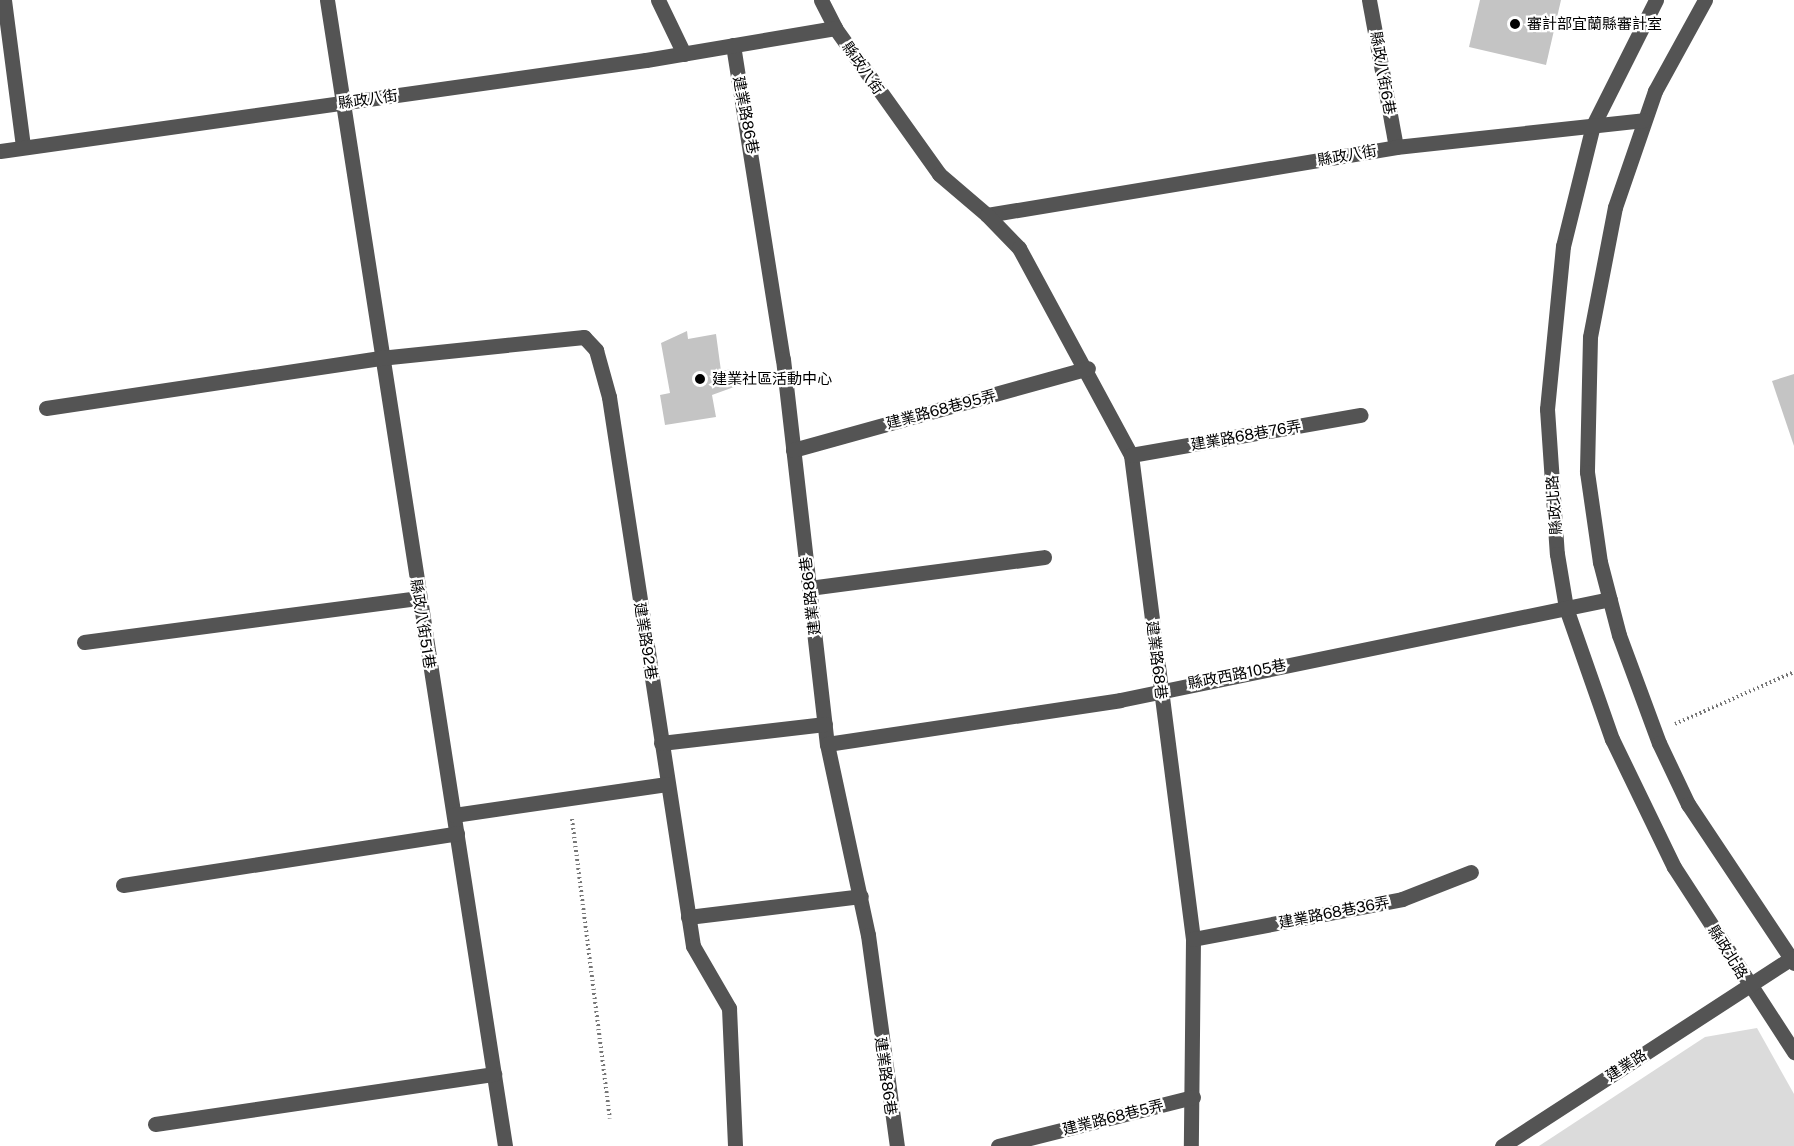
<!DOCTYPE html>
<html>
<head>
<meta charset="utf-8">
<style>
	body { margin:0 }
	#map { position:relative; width:1794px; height:1146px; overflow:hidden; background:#fff; font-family:"Public Sans","Noto Sans TC",sans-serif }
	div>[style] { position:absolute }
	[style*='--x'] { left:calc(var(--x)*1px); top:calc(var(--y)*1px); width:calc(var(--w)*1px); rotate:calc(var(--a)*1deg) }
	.green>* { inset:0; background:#dbdbdb }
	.building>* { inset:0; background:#c4c4c4 }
	.path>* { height:4px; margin-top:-2px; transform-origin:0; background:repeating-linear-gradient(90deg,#767676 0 1.5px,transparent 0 4.5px) }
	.minor>* { height:15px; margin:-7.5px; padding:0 7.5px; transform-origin:7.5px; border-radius:7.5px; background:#545454 }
	.dots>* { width:16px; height:16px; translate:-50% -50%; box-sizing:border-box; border:3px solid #fff; border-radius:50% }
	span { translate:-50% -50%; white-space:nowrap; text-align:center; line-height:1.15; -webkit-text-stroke:4.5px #fff; paint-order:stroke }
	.poi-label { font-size:15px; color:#000 }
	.left { translate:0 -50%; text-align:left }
	.street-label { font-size:15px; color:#000 }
</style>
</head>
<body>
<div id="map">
	<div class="green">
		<i style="clip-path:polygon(1757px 1028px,1794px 1094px,1794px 1146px,1539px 1146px,1705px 1037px)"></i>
	</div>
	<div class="building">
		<i style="clip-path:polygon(1480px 0,1561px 0,1546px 65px,1469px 47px)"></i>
		<i style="clip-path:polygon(687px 331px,688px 339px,716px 334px,721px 371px,732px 369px,734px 387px,712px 395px,716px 417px,665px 425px,660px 395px,670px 393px,661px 343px)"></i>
		<i style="clip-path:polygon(1794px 374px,1794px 446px,1772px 381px)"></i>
	</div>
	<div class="path">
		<i style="--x:1675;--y:724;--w:130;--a:-23.6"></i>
		<i style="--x:572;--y:819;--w:302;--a:82.8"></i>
	</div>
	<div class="minor">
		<i style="--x:4;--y:0;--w:148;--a:82.6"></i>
		<i style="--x:327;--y:0;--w:1160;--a:81.17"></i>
		<i style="--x:658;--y:0;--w:60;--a:64.3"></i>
		<i style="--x:821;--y:0;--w:31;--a:63"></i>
		<i style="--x:1369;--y:0;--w:149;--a:79.6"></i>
		<i style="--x:1656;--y:0;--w:140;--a:116.7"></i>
		<i style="--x:1593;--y:125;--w:125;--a:103.9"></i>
		<i style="--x:1563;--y:246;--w:164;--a:95.6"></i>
		<i style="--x:1547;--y:409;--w:145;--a:86.1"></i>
		<i style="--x:1557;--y:554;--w:55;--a:80.5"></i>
		<i style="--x:1566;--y:608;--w:139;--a:70.7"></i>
		<i style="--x:1612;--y:739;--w:142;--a:64.2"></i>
		<i style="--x:1674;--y:867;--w:221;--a:57"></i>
		<i style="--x:1705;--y:0;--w:104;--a:118.8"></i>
		<i style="--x:1655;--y:91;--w:123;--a:109"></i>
		<i style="--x:1615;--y:207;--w:132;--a:100.9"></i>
		<i style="--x:1590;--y:337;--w:135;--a:91.3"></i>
		<i style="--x:1587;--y:472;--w:91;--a:81.8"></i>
		<i style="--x:1600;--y:562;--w:75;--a:75.4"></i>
		<i style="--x:1619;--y:635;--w:115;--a:69.7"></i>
		<i style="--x:1659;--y:743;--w:68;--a:64.6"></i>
		<i style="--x:1688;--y:804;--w:191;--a:56.3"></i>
		<i style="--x:733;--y:45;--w:318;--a:81"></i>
		<i style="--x:783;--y:359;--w:388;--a:83.5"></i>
		<i style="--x:827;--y:744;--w:195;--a:77.9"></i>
		<i style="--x:868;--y:935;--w:213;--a:82.2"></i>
		<i style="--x:0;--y:151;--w:652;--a:-8.02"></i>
		<i style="--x:646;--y:60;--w:192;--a:-9.6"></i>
		<i style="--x:835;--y:28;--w:179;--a:54.5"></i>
		<i style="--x:939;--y:174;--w:63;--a:40.5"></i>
		<i style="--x:987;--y:215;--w:415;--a:-9.4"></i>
		<i style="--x:1396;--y:147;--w:249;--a:-6.2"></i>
		<i style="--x:987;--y:215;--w:46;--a:45.9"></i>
		<i style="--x:1019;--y:248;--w:235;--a:61.6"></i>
		<i style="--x:1131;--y:455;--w:488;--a:82.7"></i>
		<i style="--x:1193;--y:939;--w:207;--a:90.6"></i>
		<i style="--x:46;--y:408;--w:338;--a:-8.5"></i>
		<i style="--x:380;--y:358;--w:205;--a:-5.9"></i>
		<i style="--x:584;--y:337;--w:18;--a:47"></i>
		<i style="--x:596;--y:350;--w:49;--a:74.5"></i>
		<i style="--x:609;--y:397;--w:555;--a:81.3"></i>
		<i style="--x:693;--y:946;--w:72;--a:59.9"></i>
		<i style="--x:729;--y:1008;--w:138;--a:87.5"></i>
		<i style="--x:793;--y:450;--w:306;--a:-15.5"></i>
		<i style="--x:1131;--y:455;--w:233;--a:-9.9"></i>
		<i style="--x:809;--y:588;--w:237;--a:-7.5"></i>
		<i style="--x:84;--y:642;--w:338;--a:-7.5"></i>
		<i style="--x:661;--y:743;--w:165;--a:-6.6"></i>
		<i style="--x:827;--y:744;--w:296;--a:-8.5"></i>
		<i style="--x:1120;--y:700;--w:500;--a:-11.65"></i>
		<i style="--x:454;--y:815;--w:215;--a:-8.3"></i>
		<i style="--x:123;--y:885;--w:338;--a:-8.8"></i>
		<i style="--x:688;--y:917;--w:174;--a:-6.9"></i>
		<i style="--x:1193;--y:939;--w:213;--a:-10.8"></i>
		<i style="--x:1402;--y:899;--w:74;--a:-21.4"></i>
		<i style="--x:155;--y:1124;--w:343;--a:-8.4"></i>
		<i style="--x:998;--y:1146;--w:201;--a:-14.1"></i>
		<i style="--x:1502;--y:1146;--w:345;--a:-33"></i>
	</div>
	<div class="dots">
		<i style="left:1515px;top:24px;background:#000"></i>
		<i style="left:700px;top:379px;background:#000"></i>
	</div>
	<div class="poi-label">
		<span class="left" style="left:1527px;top:24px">審計部宜蘭縣審計室</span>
		<span class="left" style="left:712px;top:379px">建業社區活動中心</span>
	</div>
	<div class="street-label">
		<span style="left:863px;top:68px;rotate:55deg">縣政八街</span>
		<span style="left:1383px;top:73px;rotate:80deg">縣政八街6巷</span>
		<span style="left:368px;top:99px;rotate:-8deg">縣政八街</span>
		<span style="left:746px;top:115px;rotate:79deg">建業路86巷</span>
		<span style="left:1347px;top:155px;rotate:-10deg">縣政八街</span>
		<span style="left:941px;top:409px;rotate:-15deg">建業路68巷95弄</span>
		<span style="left:1246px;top:435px;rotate:-10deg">建業路68巷76弄</span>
		<span style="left:1554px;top:505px;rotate:-94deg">縣政北路</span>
		<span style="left:810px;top:596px;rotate:-97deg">建業路86巷</span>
		<span style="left:423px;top:624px;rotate:81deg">縣政八街51巷</span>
		<span style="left:646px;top:641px;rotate:81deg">建業路92巷</span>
		<span style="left:1157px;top:660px;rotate:83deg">建業路68巷</span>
		<span style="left:1237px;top:674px;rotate:-11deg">縣政西路105巷</span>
		<span style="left:1334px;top:912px;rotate:-11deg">建業路68巷36弄</span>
		<span style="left:1728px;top:952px;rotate:58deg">縣政北路</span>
		<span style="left:1626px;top:1065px;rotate:-33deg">建業路</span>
		<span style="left:886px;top:1076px;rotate:82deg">建業路86巷</span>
		<span style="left:1113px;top:1117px;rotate:-14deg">建業路68巷5弄</span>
	</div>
</div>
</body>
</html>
